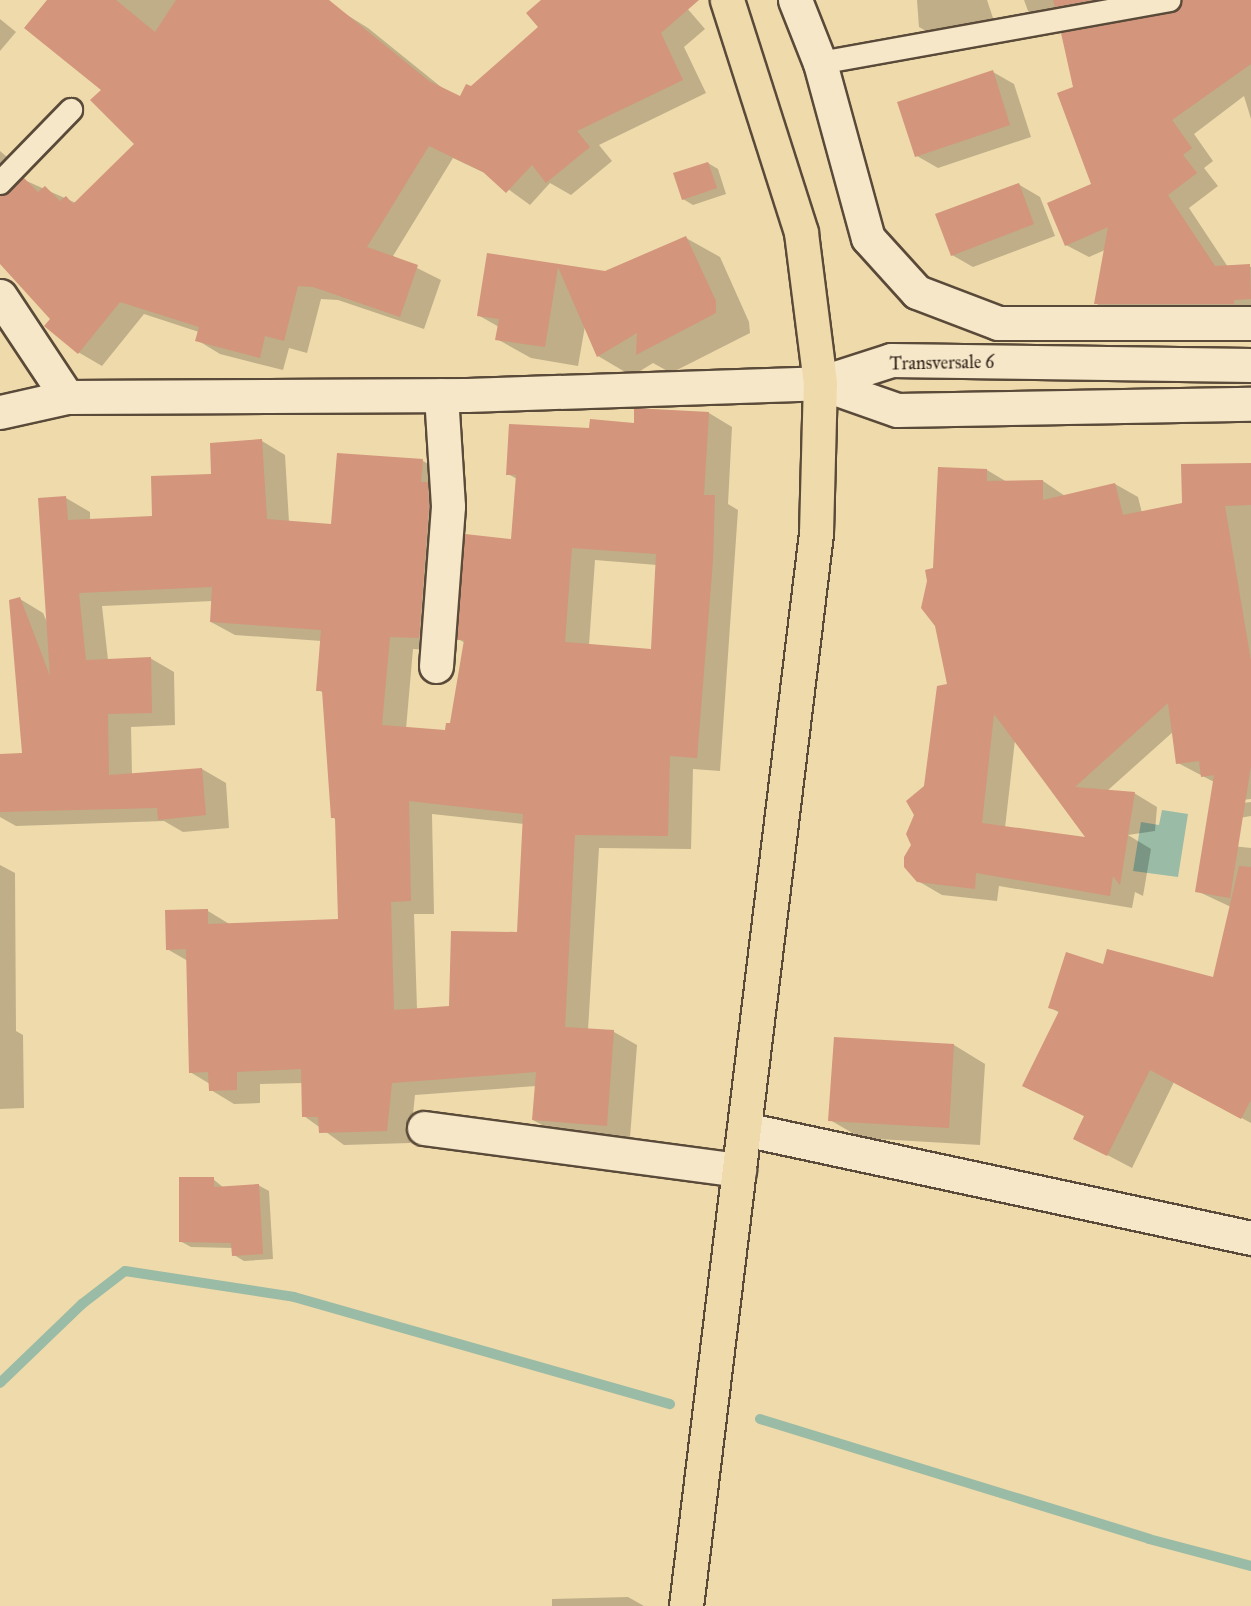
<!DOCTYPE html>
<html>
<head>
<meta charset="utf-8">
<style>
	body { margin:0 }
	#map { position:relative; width:1251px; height:1606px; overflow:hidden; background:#efdaab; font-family:"IM FELL Great Primer",serif }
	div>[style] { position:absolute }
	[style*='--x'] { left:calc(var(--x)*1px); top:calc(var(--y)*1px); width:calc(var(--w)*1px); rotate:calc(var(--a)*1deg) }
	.water>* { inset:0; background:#9abba5 }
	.shadow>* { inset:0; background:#0003 }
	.stream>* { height:10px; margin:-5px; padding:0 5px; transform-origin:5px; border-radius:5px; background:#9abba5 }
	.building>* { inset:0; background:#d3957b }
	.roads { filter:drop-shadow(2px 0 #5a4a39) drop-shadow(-2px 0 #5a4a39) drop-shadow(0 2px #5a4a39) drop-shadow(0 -2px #5a4a39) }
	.lane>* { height:22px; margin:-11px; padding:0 11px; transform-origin:11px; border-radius:11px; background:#f5e7c8 }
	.street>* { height:33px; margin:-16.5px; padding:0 16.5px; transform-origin:16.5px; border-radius:16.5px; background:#f5e7c8 }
	.secondary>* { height:33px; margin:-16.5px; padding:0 16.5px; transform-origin:16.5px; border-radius:16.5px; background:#f5e7c8 }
	.primary>* { height:33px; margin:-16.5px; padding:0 16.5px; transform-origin:16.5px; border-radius:16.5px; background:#efdaab }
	span { translate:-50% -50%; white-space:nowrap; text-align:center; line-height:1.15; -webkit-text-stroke:4.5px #f5e7c8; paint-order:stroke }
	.street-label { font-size:18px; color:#291a13 }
</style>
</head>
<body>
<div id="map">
	<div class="water">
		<i style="clip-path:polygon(1162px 810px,1188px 814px,1178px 877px,1133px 871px,1141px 822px,1159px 825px)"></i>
	</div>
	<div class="shadow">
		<i style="clip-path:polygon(49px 0,323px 0,368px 28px,446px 91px,461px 98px,540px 27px,542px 0,680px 0,705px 29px,684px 47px,706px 93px,599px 145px,612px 161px,571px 195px,550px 183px,530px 205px,489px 175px,453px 158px,393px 256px,441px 280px,424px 329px,338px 300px,321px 299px,307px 353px,289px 348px,283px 370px,220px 354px,197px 340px,199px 332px,144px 314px,102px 366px,78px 352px,0 244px,0 151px,27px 174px,22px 179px,76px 203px,136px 145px)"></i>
		<i style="clip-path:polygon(917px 0,987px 0,998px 33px,940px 39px,919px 27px)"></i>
		<i style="clip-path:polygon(1024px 0,1182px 0,1050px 24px,1028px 11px)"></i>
		<i style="clip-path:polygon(1183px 0,1251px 0,1251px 119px,1244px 96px,1194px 134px,1213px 161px,1204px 168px,1218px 186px,1189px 208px,1228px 267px,1251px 267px,1251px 316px,1118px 316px,1095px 303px,1105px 250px,1089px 257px,1066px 245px,1093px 185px,1075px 88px,1179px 11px)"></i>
		<i style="clip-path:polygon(0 19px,16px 32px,0 51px)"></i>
		<i style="clip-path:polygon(993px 72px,1014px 84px,1031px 137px,938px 168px,917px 156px)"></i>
		<i style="clip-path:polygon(708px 163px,718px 169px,726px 194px,693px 205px,683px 199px)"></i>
		<i style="clip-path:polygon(1018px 184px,1040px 197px,1055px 236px,973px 267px,952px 255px)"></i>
		<i style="clip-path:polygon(686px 238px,720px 257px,749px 322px,750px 333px,671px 373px,653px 363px,632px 376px,598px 356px,585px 326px,578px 366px,531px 358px,497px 339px,499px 327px,478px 315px,488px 254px,605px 273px)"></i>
		<i style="clip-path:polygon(evenodd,709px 413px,732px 427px,728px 504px,738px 510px,720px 771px,693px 769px,691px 849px,599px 848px,588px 1030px,614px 1032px,637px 1045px,630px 1138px,557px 1133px,533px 1120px,536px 1086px,415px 1095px,410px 1143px,344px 1145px,304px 1116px,303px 1083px,260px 1084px,260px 1103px,234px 1104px,211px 1090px,210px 1084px,190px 1072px,188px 961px,167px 949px,208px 911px,231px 925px,339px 921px,337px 820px,332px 817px,324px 693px,318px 690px,322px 641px,235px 635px,211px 622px,213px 601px,102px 606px,108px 660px,150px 658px,174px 672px,175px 725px,131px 727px,132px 775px,202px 769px,226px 783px,229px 828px,183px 832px,164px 821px,16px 826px,0 817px,0 756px,24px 755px,20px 599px,43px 613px,47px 622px,66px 498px,90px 512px,90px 520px,153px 517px,262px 441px,285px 455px,289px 522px,332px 525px,423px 461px,446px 474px,443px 651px,413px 649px,406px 729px,447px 732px,452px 725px,465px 643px,458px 639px,512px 541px,517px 479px,508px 474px,590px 429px,709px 413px,595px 560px,657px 565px,652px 651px,589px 645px,595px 560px,709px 413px,432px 814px,524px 824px,518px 934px,450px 1007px,417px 1009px,414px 914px,434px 914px,432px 814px)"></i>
		<i style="clip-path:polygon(evenodd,1251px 464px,1251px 799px,1234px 801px,1234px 804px,1251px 802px,1251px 816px,1233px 819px,1214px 782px,1178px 763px,1174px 731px,1107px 791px,1134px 793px,1157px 807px,1155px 831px,1128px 835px,1151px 849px,1143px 896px,1135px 892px,1132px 908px,999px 886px,997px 901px,942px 895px,918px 881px,913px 845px,949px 685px,934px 570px,987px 470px,1007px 482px,1043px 481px,1065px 496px,1115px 484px,1138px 497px,1142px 513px,1184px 505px,1251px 464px,1015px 740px,1088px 839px,1005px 828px,1015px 740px)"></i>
		<i style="clip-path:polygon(1204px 843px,1251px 848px,1251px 1123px,1174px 1082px,1132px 1168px,1075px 1138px,1086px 1117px,1024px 1085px,1060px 1013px,1049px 1007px,1104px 966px,1214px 979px,1231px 907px,1197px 891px)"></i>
		<i style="clip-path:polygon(0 865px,15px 873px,16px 1031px,23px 1035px,24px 1108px,0 1109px)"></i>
		<i style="clip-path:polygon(835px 1039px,954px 1045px,985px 1064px,980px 1145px,861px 1138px,830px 1120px)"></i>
		<i style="clip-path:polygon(213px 1179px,224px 1188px,258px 1185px,269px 1191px,273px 1259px,244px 1261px,234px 1255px,233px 1248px,191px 1247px,180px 1241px)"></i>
		<i style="clip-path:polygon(628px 1597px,644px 1606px,552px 1606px,552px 1599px)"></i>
	</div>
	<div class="stream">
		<i style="--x:0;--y:1383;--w:114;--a:-43.9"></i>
		<i style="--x:82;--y:1304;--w:54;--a:-37.5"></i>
		<i style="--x:125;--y:1271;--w:171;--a:8.7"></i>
		<i style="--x:294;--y:1297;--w:391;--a:15.9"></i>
		<i style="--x:760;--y:1419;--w:407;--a:17.1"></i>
		<i style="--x:1149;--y:1539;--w:106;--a:14.8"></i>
	</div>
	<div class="building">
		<i style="clip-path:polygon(47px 0,116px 0,155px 32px,176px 0,329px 0,429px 81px,460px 96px,466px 84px,471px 86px,538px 27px,526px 13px,541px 0,699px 0,661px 33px,683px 80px,577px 131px,590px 147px,546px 183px,532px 165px,506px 193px,483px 172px,429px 146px,367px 247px,418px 265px,400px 317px,313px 287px,298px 286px,284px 341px,265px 336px,260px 358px,195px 341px,199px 327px,120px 302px,78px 354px,44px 326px,50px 319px,0 264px,0 196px,24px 178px,38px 192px,45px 186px,60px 201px,66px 196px,73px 204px,134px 144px,90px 100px,101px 90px,24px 28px)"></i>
		<i style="clip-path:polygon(1053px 0,1093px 0,1055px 7px)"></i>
		<i style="clip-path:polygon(1182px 0,1251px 0,1251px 64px,1172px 120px,1192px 148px,1183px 155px,1197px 173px,1168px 195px,1215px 266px,1250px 264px,1251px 299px,1234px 300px,1234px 304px,1094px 304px,1108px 227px,1065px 246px,1047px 203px,1091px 184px,1057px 93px,1073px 87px,1061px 33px,1171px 13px,1178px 10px)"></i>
		<i style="clip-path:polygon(993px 70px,1010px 125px,915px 157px,897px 102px)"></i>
		<i style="clip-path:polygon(708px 162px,717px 188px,682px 200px,673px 173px)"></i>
		<i style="clip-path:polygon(1019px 183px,1034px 224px,951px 256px,935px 214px)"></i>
		<i style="clip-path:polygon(686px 236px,716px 301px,716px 313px,636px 355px,637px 333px,597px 357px,558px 267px,545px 347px,495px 340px,499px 319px,477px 316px,487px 253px,605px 271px)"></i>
		<i style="clip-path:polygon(evenodd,634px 408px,709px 412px,704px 495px,715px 495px,713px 561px,697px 758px,670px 756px,668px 836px,575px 835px,565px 1027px,614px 1030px,607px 1126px,532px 1120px,536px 1072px,392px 1083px,387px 1131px,319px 1133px,318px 1117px,302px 1117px,301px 1069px,237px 1072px,237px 1090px,209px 1091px,208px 1072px,189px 1073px,186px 949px,166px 950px,165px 910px,208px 909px,208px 924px,338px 919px,335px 818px,331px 818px,322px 691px,316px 691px,321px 630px,210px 622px,212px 587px,79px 593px,86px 660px,151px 657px,152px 713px,108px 714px,109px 775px,202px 768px,206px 815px,158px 820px,157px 808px,0 812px,0 754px,22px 753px,9px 600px,20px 597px,50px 676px,38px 498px,66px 496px,68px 520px,152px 516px,151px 476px,211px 474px,210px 443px,262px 439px,267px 519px,331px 524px,337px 453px,423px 459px,421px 482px,428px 482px,429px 506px,419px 638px,390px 637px,382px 725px,445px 730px,446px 723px,450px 723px,464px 640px,457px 640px,465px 534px,511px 539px,516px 475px,506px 475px,509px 424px,589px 428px,590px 419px,634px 423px,634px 408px,572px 548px,656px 554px,651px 649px,565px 642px,572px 548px,634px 408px,409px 801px,523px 814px,517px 932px,451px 931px,449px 1006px,394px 1010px,391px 902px,411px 901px,409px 801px)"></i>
		<i style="clip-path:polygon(evenodd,1251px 463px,1251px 505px,1225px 506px,1251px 661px,1251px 766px,1230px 898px,1195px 892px,1214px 775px,1201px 777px,1199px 761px,1176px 764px,1168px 703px,1075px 787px,1135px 792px,1120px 885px,1113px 876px,1110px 896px,976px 873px,975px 889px,917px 882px,904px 867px,904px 857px,911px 845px,906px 834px,914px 815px,906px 801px,924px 786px,937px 686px,947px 684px,935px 626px,921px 608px,927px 581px,925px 570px,933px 568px,938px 467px,987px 469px,987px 481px,1043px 480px,1043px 500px,1115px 483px,1123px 515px,1182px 503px,1181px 464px,1251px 463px,994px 714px,1046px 784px,1085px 837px,982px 823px,994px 714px)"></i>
		<i style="clip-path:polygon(1239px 866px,1251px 867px,1251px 1100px,1241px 1119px,1150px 1070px,1107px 1156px,1073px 1139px,1084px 1116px,1022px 1086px,1059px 1011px,1048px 1008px,1066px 952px,1103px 964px,1107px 949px,1213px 977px)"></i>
		<i style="clip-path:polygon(834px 1037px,954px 1044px,949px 1128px,828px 1121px)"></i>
		<i style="clip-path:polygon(179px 1177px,214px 1177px,214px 1187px,259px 1184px,263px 1254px,232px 1256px,231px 1243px,179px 1242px)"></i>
	</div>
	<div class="roads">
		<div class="lane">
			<i style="--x:820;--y:63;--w:355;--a:-10.2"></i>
			<i style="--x:0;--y:183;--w:102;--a:-45.8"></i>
		</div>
		<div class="street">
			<i style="--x:795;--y:0;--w:68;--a:68.4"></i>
			<i style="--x:820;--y:63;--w:181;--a:74.7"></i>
			<i style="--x:868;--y:238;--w:73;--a:47.8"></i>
			<i style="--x:917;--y:292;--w:87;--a:20.9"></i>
			<i style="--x:998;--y:323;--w:253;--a:0"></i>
			<i style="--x:0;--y:296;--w:121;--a:56.4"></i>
			<i style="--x:0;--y:412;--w:69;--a:-12.6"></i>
			<i style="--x:67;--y:397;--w:400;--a:-0.3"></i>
			<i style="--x:467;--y:395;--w:353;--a:-1.9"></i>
			<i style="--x:436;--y:666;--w:160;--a:-85.7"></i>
			<i style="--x:448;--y:506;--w:111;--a:-93.6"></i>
			<i style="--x:424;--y:1128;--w:318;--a:7.6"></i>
			<i style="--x:744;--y:1129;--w:519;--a:12.13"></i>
		</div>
		<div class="secondary">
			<i style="--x:820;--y:383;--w:82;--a:19.3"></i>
			<i style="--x:897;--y:410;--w:354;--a:-1"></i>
			<i style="--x:820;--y:383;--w:75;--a:-17.9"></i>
			<i style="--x:891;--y:360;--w:360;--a:0.8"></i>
		</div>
		<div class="primary">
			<i style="--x:686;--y:1606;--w:1081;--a:-83.09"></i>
			<i style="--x:816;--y:533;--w:150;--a:-88.5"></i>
			<i style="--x:820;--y:383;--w:152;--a:-97.2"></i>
			<i style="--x:801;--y:232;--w:244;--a:-107.7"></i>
		</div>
	</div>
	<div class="street-label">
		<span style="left:942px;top:363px;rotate:-1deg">Transversale 6</span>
	</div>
</div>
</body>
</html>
